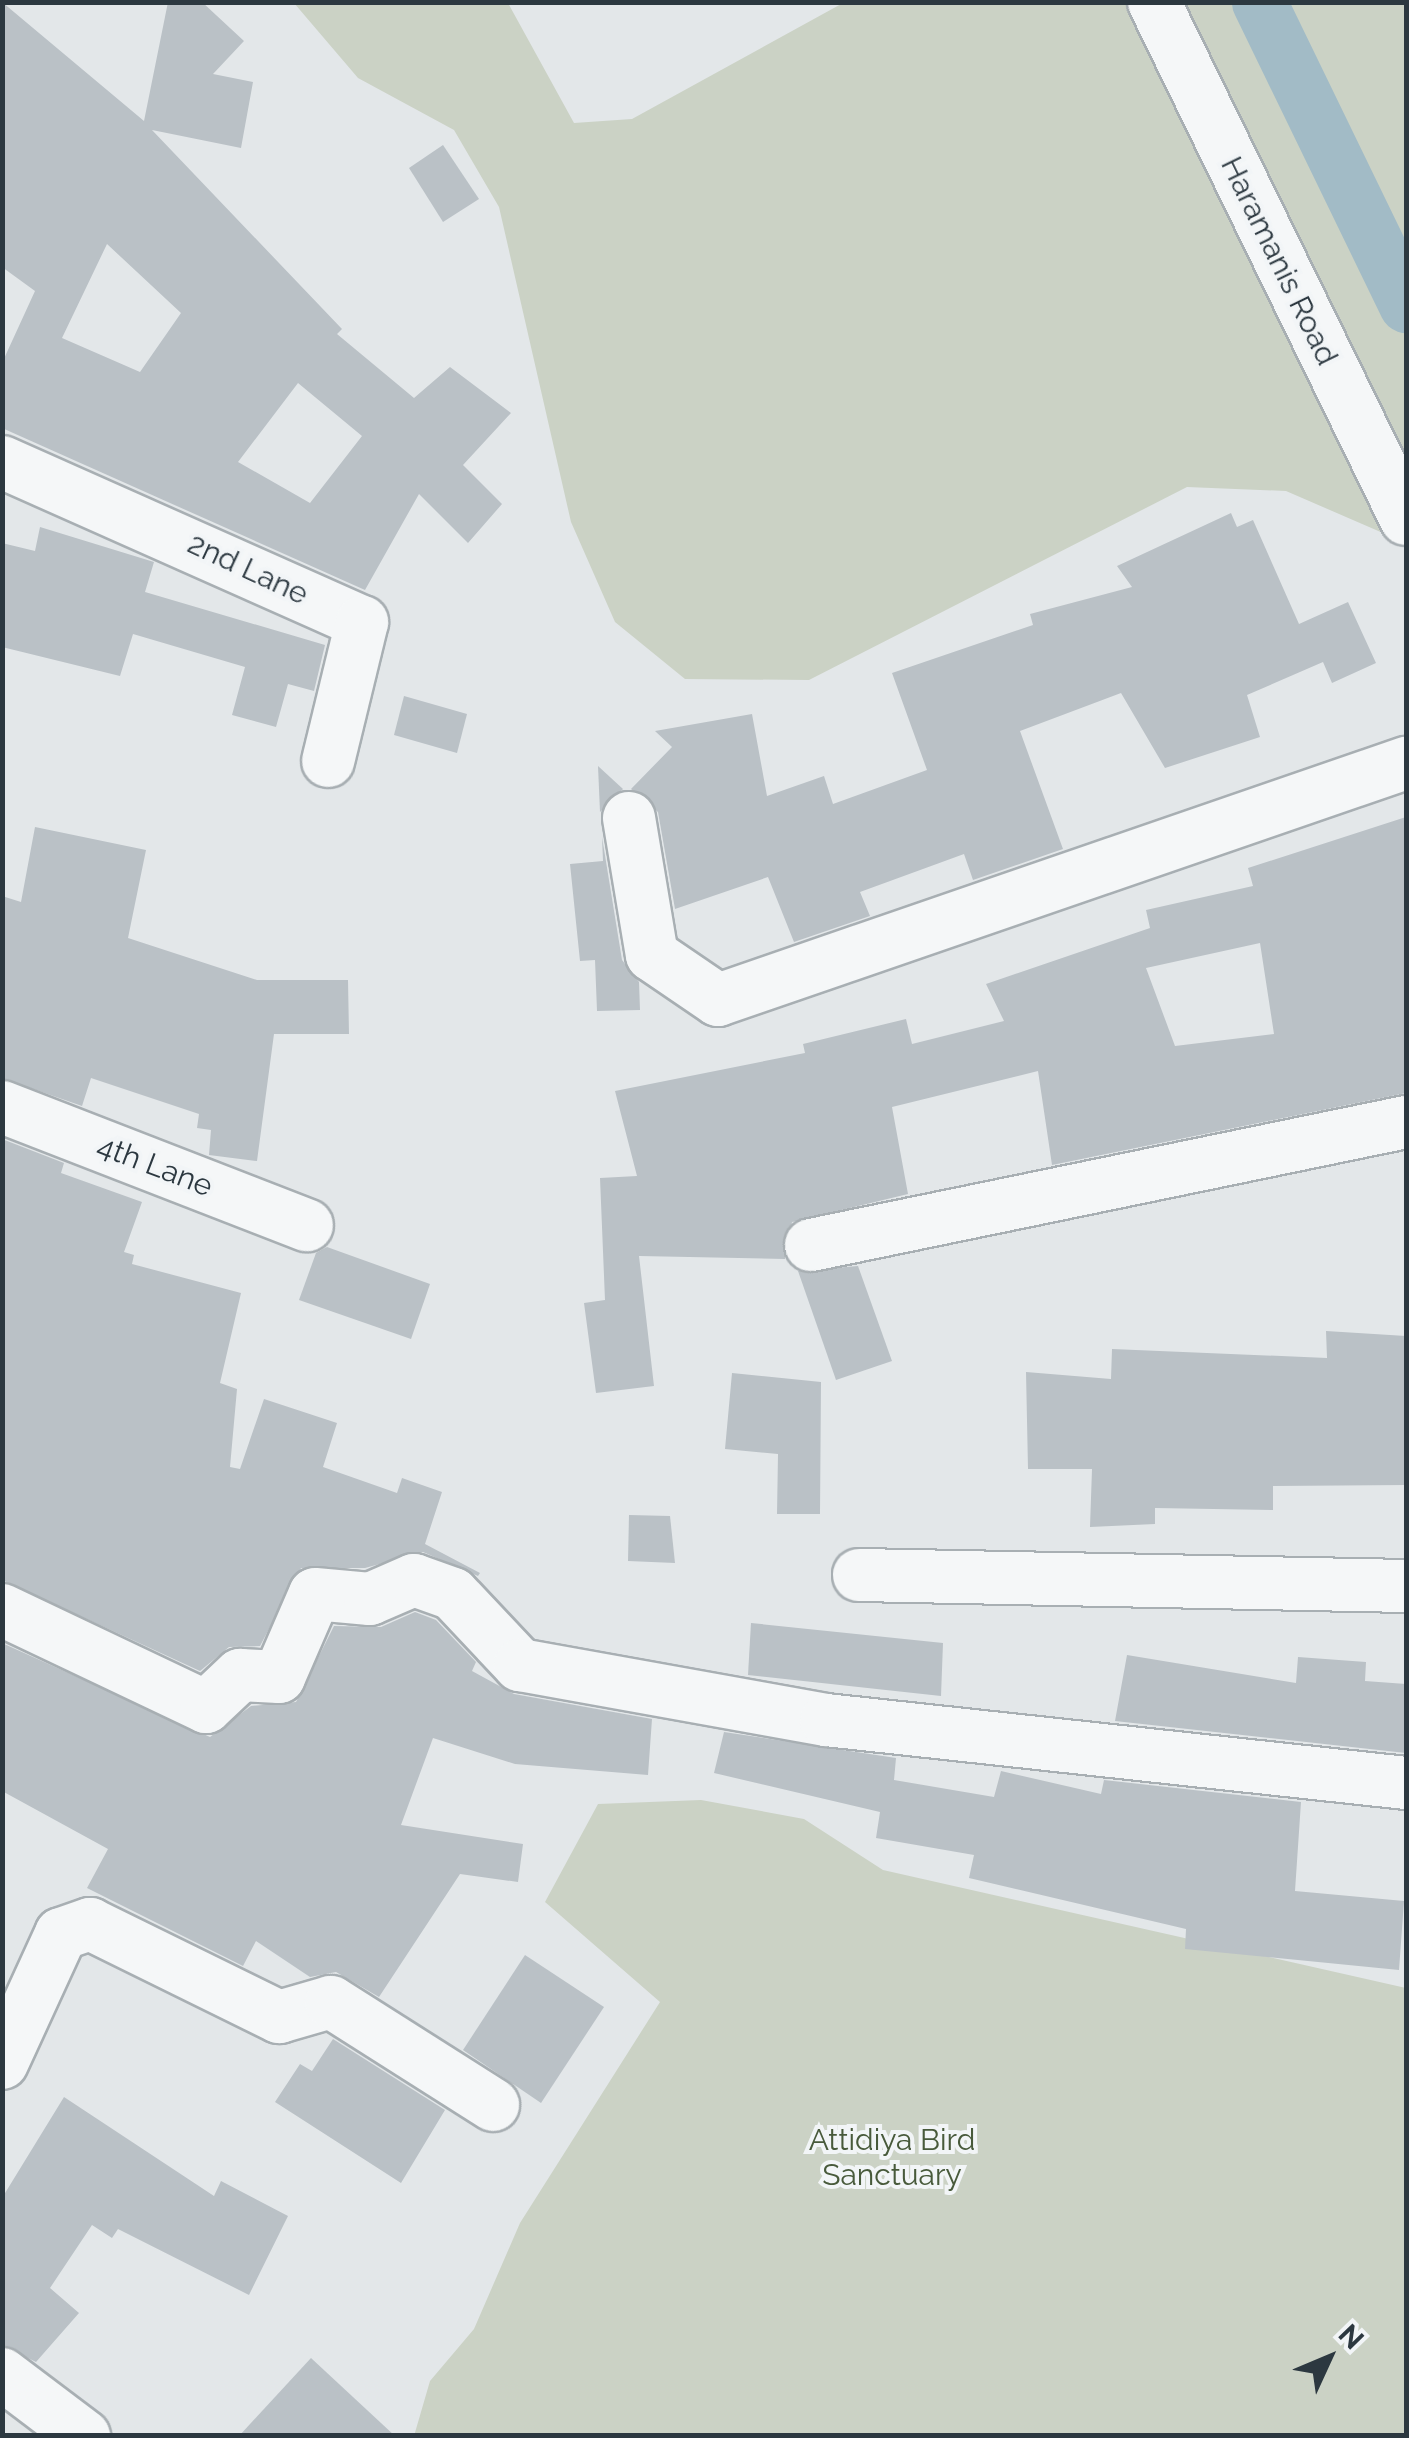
<!DOCTYPE html>
<html>
<head>
<meta charset="utf-8">
<style>
	body { margin:0 }
	#map { position:relative; width:1409px; height:2438px; overflow:hidden; background:#e3e7e9; font-family:Raleway,sans-serif }
	div>[style] { position:absolute }
	[style*='--x'] { left:calc(var(--x)*1px); top:calc(var(--y)*1px); width:calc(var(--w)*1px); rotate:calc(var(--a)*1deg) }
	.green>* { inset:0; background:#cbd2c5 }
	.canal>* { height:55px; margin:-27.5px; padding:0 27.5px; transform-origin:27.5px; border-radius:27.5px; background:#a2bbc6 }
	.building>* { inset:0; background:#bac1c6 }
	.roads { filter:drop-shadow(2px 0 #a8afb3) drop-shadow(-2px 0 #a8afb3) drop-shadow(0 2px #a8afb3) drop-shadow(0 -2px #a8afb3) }
	.street>* { height:52px; margin:-26px; padding:0 26px; transform-origin:26px; border-radius:26px; background:#f5f7f8 }
	span { translate:-50% -50%; white-space:nowrap; text-align:center; line-height:1.15; -webkit-text-stroke:8px #f2f5f7; paint-order:stroke }
	.street-label { font-size:30px; color:#2c3840 }
	.park-label { font-size:30px; color:#485a3b }
	.frame { position:absolute; inset:0; border:5px solid #2c3840; pointer-events:none }
	.north { position:absolute; left:1279px; top:2308px; width:100px; height:100px; -webkit-text-stroke:8px #f2f5f7; paint-order:stroke; rotate:46deg; font-size:28px; font-weight:700; line-height:40px; text-align:center; color:#2c3840 }
	.north::after { content:''; display:block; margin:auto; width:35px; height:45px; background:#2c3840; clip-path:polygon(50% 0,100% 100%,50% 72%,0 100%) }
</style>
</head>
<body>
<div id="map">
	<div class="green">
		<i style="clip-path:polygon(294px 3px,508px 3px,574px 123px,632px 119px,843px 3px,1406px 3px,1406px 543px,1286px 491px,1187px 487px,809px 680px,685px 679px,615px 622px,571px 522px,499px 207px,454px 130px,358px 78px)"></i>
		<i style="clip-path:polygon(701px 1800px,804px 1819px,883px 1870px,1406px 1988px,1406px 2435px,414px 2436px,430px 2381px,474px 2329px,520px 2223px,660px 2002px,545px 1902px,598px 1804px)"></i>
	</div>
	<div class="canal">
		<i style="--x:1259;--y:2;--w:337;--a:64.1"></i>
	</div>
	<div class="building">
		<i style="clip-path:polygon(evenodd,2px 2px,144px 121px,168px 2px,202px 2px,244px 41px,213px 74px,253px 82px,241px 148px,152px 130px,342px 329px,337px 334px,414px 398px,450px 367px,511px 413px,463px 465px,502px 504px,468px 543px,419px 494px,365px 590px,2px 428px,2px 363px,35px 291px,2px 267px,2px 2px,107px 244px,181px 313px,140px 372px,62px 338px,107px 244px,2px 2px,298px 383px,362px 436px,310px 503px,238px 462px,298px 383px)"></i>
		<i style="clip-path:polygon(443px 145px,479px 199px,443px 222px,409px 168px)"></i>
		<i style="clip-path:polygon(1231px 513px,1237px 527px,1253px 520px,1299px 624px,1348px 602px,1376px 663px,1332px 683px,1323px 662px,1247px 695px,1260px 737px,1165px 768px,1121px 693px,1020px 731px,1063px 849px,973px 880px,964px 854px,860px 892px,870px 916px,794px 942px,768px 877px,675px 909px,658px 812px,631px 789px,672px 747px,655px 731px,752px 714px,767px 796px,824px 776px,833px 804px,927px 770px,892px 673px,1033px 625px,1030px 614px,1132px 587px,1117px 566px)"></i>
		<i style="clip-path:polygon(40px 527px,154px 562px,145px 592px,325px 645px,314px 691px,288px 684px,276px 727px,232px 715px,245px 667px,133px 634px,120px 676px,2px 647px,2px 543px,35px 551px)"></i>
		<i style="clip-path:polygon(404px 696px,467px 714px,457px 753px,394px 735px)"></i>
		<i style="clip-path:polygon(598px 766px,623px 789px,600px 812px)"></i>
		<i style="clip-path:polygon(evenodd,1406px 817px,1406px 1093px,1052px 1165px,1038px 1071px,892px 1107px,908px 1194px,792px 1222px,785px 1259px,639px 1256px,654px 1386px,596px 1393px,584px 1303px,605px 1300px,600px 1178px,637px 1176px,615px 1091px,805px 1053px,803px 1044px,906px 1019px,912px 1044px,1004px 1021px,986px 984px,1150px 928px,1146px 910px,1253px 886px,1248px 868px,1406px 817px,1260px 943px,1274px 1034px,1175px 1046px,1146px 968px,1260px 943px)"></i>
		<i style="clip-path:polygon(35px 827px,146px 850px,128px 938px,257px 980px,348px 980px,349px 1034px,274px 1034px,257px 1161px,209px 1155px,211px 1130px,197px 1128px,199px 1114px,91px 1078px,82px 1106px,2px 1078px,2px 896px,21px 902px)"></i>
		<i style="clip-path:polygon(602px 837px,622px 960px,639px 982px,640px 1010px,597px 1011px,595px 960px,580px 961px,570px 864px,603px 861px)"></i>
		<i style="clip-path:polygon(2px 1139px,64px 1163px,61px 1173px,142px 1202px,124px 1252px,134px 1255px,132px 1264px,241px 1293px,220px 1383px,237px 1389px,230px 1467px,240px 1469px,264px 1399px,337px 1423px,323px 1467px,397px 1493px,402px 1478px,442px 1492px,425px 1544px,480px 1573px,478px 1576px,423px 1552px,365px 1568px,301px 1568px,260px 1646px,229px 1647px,200px 1671px,2px 1580px)"></i>
		<i style="clip-path:polygon(327px 1247px,430px 1284px,411px 1339px,299px 1300px,316px 1253px)"></i>
		<i style="clip-path:polygon(858px 1266px,892px 1361px,836px 1380px,798px 1271px)"></i>
		<i style="clip-path:polygon(1326px 1331px,1406px 1336px,1406px 1485px,1273px 1486px,1273px 1510px,1155px 1508px,1155px 1524px,1090px 1527px,1092px 1469px,1028px 1469px,1026px 1372px,1111px 1379px,1112px 1349px,1327px 1358px)"></i>
		<i style="clip-path:polygon(732px 1373px,821px 1382px,820px 1514px,777px 1514px,778px 1454px,725px 1449px)"></i>
		<i style="clip-path:polygon(629px 1515px,670px 1516px,675px 1563px,628px 1561px)"></i>
		<i style="clip-path:polygon(415px 1612px,436px 1620px,476px 1662px,472px 1671px,514px 1694px,652px 1719px,648px 1775px,515px 1764px,433px 1738px,401px 1825px,523px 1844px,518px 1882px,460px 1874px,379px 1997px,336px 1972px,310px 1977px,256px 1941px,243px 1966px,87px 1888px,108px 1849px,2px 1791px,2px 1643px,210px 1737px,251px 1706px,296px 1702px,334px 1626px,381px 1627px)"></i>
		<i style="clip-path:polygon(751px 1623px,943px 1643px,941px 1696px,748px 1675px)"></i>
		<i style="clip-path:polygon(1127px 1655px,1296px 1683px,1298px 1657px,1366px 1662px,1365px 1681px,1406px 1684px,1406px 1753px,1115px 1721px)"></i>
		<i style="clip-path:polygon(724px 1732px,896px 1758px,894px 1780px,994px 1797px,1001px 1771px,1101px 1794px,1104px 1780px,1301px 1802px,1295px 1891px,1404px 1901px,1399px 1970px,1185px 1949px,1186px 1929px,969px 1878px,974px 1855px,876px 1838px,880px 1812px,714px 1773px)"></i>
		<i style="clip-path:polygon(525px 1955px,604px 2007px,541px 2103px,463px 2050px)"></i>
		<i style="clip-path:polygon(333px 2039px,445px 2110px,401px 2183px,275px 2102px,300px 2064px,312px 2071px)"></i>
		<i style="clip-path:polygon(64px 2097px,214px 2196px,221px 2181px,288px 2216px,249px 2295px,118px 2229px,112px 2238px,92px 2225px,50px 2288px,79px 2313px,36px 2362px,2px 2345px,2px 2198px)"></i>
		<i style="clip-path:polygon(311px 2358px,395px 2436px,239px 2436px)"></i>
	</div>
	<div class="roads">
		<div class="street">
			<i style="--x:1154;--y:2;--w:575;--a:64.01"></i>
			<i style="--x:2;--y:462;--w:394;--a:24"></i>
			<i style="--x:362;--y:622;--w:143;--a:103.7"></i>
			<i style="--x:629;--y:818;--w:139;--a:80.5"></i>
			<i style="--x:652;--y:955;--w:80;--a:34.3"></i>
			<i style="--x:718;--y:1000;--w:728;--a:-19.01"></i>
			<i style="--x:2;--y:1107;--w:327;--a:21.2"></i>
			<i style="--x:811;--y:1245;--w:608;--a:-11.68"></i>
			<i style="--x:859;--y:1575;--w:547;--a:1.15"></i>
			<i style="--x:2;--y:1610;--w:226;--a:25.4"></i>
			<i style="--x:206;--y:1707;--w:47;--a:-43.3"></i>
			<i style="--x:240;--y:1675;--w:39;--a:3"></i>
			<i style="--x:279;--y:1677;--w:90;--a:-66.6"></i>
			<i style="--x:315;--y:1594;--w:55;--a:5.2"></i>
			<i style="--x:370;--y:1599;--w:48;--a:-23.4"></i>
			<i style="--x:414;--y:1580;--w:41;--a:19.7"></i>
			<i style="--x:453;--y:1594;--w:98;--a:46.7"></i>
			<i style="--x:520;--y:1665;--w:311;--a:10.2"></i>
			<i style="--x:826;--y:1720;--w:583;--a:6.2"></i>
			<i style="--x:2;--y:2063;--w:142;--a:-65.4"></i>
			<i style="--x:61;--y:1934;--w:31;--a:-19"></i>
			<i style="--x:90;--y:1924;--w:211;--a:26.2"></i>
			<i style="--x:279;--y:2017;--w:54;--a:-16.1"></i>
			<i style="--x:331;--y:2002;--w:192;--a:32.4"></i>
			<i style="--x:2;--y:2374;--w:103;--a:37.1"></i>
		</div>
	</div>
	<div class="street-label">
		<span style="left:1279px;top:261px;rotate:64deg">Haramanis Road</span>
		<span style="left:248px;top:569px;rotate:25deg">2nd Lane</span>
		<span style="left:155px;top:1166px;rotate:21deg">4th Lane</span>
	</div>
	<div class="park-label">
		<span style="left:892px;top:2157px">Attidiya Bird<br>Sanctuary</span>
	</div>
	<div class="frame"></div>
	<div class="north">N</div>
</div>
</body>
</html>
